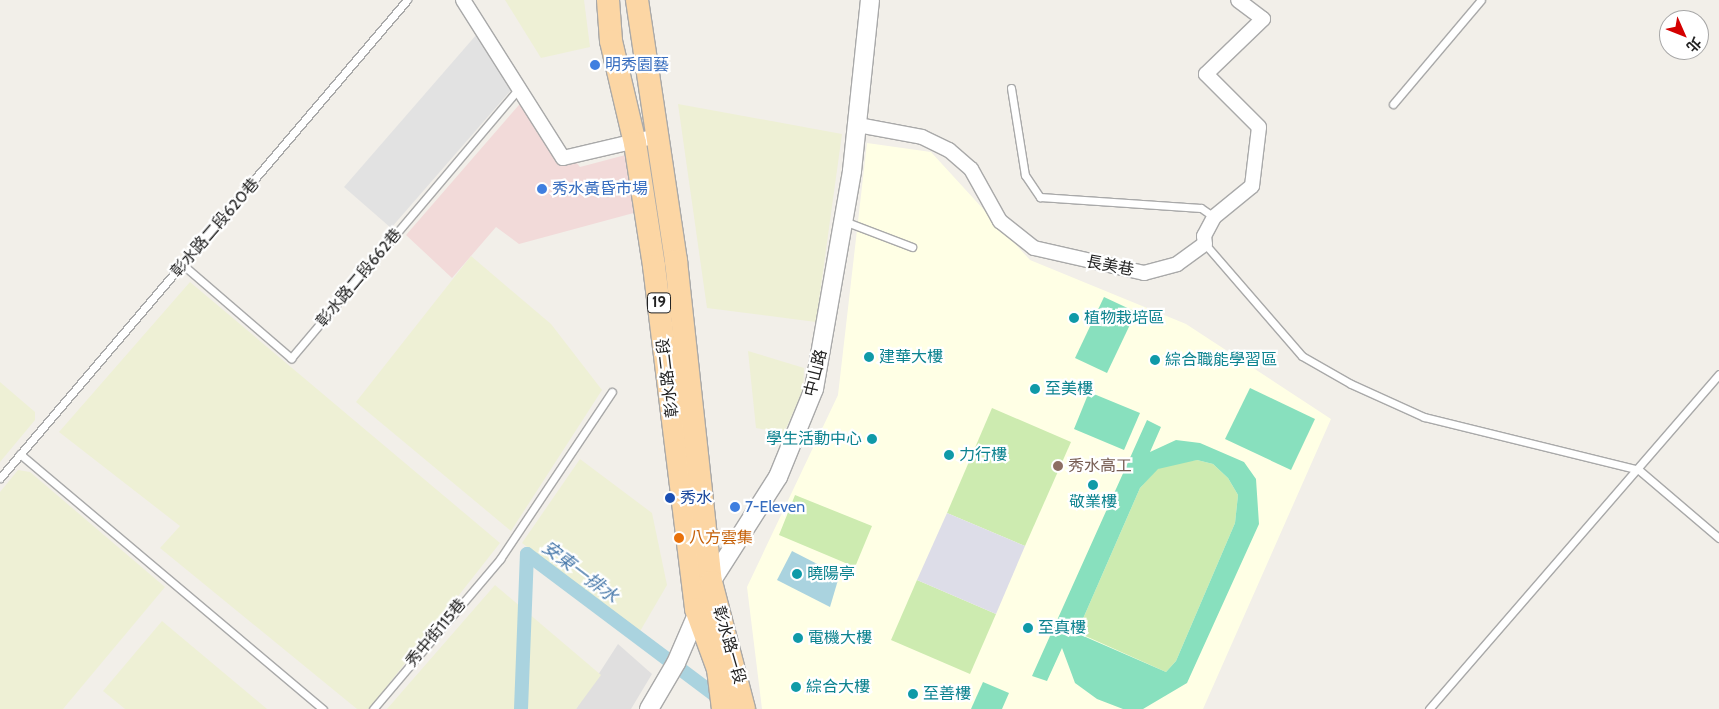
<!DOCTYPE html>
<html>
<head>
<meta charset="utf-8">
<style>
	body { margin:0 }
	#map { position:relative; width:1719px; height:709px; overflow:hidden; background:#f2efe9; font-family:Cabin,"Noto Sans TC",sans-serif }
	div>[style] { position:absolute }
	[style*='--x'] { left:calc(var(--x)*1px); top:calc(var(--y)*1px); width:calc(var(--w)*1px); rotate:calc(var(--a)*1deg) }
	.residential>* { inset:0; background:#e0dfdf }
	.commercial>* { inset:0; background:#f2dad9 }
	.education>* { inset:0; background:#ffffe5 }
	.farmland>* { inset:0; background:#eef0d5 }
	.grass>* { inset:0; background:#cdebb0 }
	.pitch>* { inset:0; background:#88e0be }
	.parking>* { inset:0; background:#e2e2e2 }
	.plaza>* { inset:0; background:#dddde8 }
	.water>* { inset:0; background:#aad3df }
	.canal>* { height:14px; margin:-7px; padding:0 7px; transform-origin:7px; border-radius:7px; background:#aad3df }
	.roads { filter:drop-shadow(1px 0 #a9a9a9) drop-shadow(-1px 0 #a9a9a9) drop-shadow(0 1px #a9a9a9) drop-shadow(0 -1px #a9a9a9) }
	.service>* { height:7px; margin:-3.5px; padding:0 3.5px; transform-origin:3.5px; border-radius:3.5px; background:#fff }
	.minor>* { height:14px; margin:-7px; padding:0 7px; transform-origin:7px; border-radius:7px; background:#fff }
	.tertiary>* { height:18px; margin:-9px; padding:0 9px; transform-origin:9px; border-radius:9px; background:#fff }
	.primary>* { height:22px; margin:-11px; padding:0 11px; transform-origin:11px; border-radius:11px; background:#fcd6a4 }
	.dots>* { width:14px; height:14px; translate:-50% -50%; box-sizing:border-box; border:2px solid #fff; border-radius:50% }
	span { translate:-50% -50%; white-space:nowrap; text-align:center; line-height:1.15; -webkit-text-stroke:4.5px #fff; paint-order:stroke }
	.shield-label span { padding:1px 4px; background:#fff; border:1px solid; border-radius:4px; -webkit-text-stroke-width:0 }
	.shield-label { font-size:15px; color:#222; font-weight:700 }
	.shop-label { font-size:16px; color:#366cbe }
	.left { translate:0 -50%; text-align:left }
	.street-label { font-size:16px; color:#222 }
	.culture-label { font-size:16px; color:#0d838f }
	.right { translate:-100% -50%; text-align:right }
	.education-label { font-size:16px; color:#785e54 }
	.transit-label { font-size:16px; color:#164399 }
	.food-label { font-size:16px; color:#c56008 }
	.water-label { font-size:18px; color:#4a7aab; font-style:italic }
	.north { position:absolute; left:1659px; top:10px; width:50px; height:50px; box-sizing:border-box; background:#fff; border:1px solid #a7a7a7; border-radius:50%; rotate:134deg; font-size:14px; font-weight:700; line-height:20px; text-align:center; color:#222 }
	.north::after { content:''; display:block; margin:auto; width:18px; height:22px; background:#d40000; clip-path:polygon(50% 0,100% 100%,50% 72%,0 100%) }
</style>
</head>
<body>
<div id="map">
	<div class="residential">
		<i style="clip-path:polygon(618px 644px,652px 674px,631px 709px,576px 709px)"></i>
	</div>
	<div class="commercial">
		<i style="clip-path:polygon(525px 98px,580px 167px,633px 153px,641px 211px,519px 244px,496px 227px,452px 278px,406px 235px)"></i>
	</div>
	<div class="education">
		<i style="clip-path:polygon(867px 143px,931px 152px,1030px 260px,1186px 324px,1331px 419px,1203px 709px,762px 709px,747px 587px,838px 395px)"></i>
	</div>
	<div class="farmland">
		<i style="clip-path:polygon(505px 0,584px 0,590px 47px,541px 58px)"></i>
		<i style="clip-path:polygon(678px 104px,842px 134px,816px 322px,707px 308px)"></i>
		<i style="clip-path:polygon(471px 256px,551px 324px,602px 390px,511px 531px,356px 402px)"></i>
		<i style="clip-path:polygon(190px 282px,500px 543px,369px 709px,357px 709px,160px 548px,180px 526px,59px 432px)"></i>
		<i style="clip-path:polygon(748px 351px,804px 368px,803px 390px,784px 433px,756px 428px)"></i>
		<i style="clip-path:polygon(0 382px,35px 412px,35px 420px,0 462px)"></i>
		<i style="clip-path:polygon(580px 459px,652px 513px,667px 585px,639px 633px,522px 543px)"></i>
		<i style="clip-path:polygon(18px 470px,30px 472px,165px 587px,63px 709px,0 709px,0 492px)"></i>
		<i style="clip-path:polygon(495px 585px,601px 675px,576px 709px,387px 709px)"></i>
		<i style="clip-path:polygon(162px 621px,267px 709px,125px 709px,103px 691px)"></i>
	</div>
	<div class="grass">
		<i style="clip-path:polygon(992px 408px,1071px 442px,1025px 546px,947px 513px)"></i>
		<i style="clip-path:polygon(1197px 460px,1213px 464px,1228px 478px,1238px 495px,1235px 523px,1176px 661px,1166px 672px,1081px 634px,1082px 621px,1140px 488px,1157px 469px,1173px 462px)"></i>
		<i style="clip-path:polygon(795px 495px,872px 526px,855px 567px,779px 535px)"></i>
		<i style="clip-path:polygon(917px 580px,996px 614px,970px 674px,891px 640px)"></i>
	</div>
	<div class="pitch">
		<i style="clip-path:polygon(1104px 297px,1136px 312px,1107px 373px,1075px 358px)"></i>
		<i style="clip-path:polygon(1250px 388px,1315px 419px,1291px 470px,1225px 439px)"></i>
		<i style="clip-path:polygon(1089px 392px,1140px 413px,1124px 450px,1074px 429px)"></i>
		<i style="clip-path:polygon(evenodd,1147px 420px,1161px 427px,1150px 452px,1176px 440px,1200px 443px,1244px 462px,1256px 479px,1259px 524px,1187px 683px,1143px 709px,1123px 709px,1097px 699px,1075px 683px,1062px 648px,1047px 681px,1032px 676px,1147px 420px,1197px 460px,1213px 464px,1228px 478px,1238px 495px,1235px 523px,1176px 661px,1166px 672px,1081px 635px,1082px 621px,1140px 488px,1158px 469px,1197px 460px)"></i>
		<i style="clip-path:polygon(983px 682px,1009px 693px,1002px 709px,971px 709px)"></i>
	</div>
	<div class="parking">
		<i style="clip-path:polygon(477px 34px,512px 89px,391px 228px,344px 187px)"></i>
	</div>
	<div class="plaza">
		<i style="clip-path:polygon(947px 513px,1025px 546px,996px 614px,917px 580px)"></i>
	</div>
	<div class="water">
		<i style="clip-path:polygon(792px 551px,831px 571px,838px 580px,830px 607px,777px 580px)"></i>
	</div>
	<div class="canal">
		<i style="--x:521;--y:709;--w:155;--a:-87.8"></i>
		<i style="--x:527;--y:554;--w:246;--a:36.9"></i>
	</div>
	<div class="roads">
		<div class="service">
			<i style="--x:1011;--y:88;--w:88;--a:80.9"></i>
			<i style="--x:1025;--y:175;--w:27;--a:56"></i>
			<i style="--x:1040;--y:197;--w:161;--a:3.9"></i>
			<i style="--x:1201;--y:208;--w:16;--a:35"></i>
			<i style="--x:1393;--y:104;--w:136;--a:-49.8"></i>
			<i style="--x:844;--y:221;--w:73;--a:20.9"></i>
			<i style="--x:1205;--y:244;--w:148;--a:49.1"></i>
			<i style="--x:1302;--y:356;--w:56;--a:29.7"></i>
			<i style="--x:1351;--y:384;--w:80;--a:24.3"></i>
			<i style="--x:1424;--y:417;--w:221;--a:13.8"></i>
			<i style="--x:1639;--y:470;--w:105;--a:40.4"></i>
			<i style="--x:183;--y:265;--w:143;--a:40.7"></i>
			<i style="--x:291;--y:358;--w:353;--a:-49.8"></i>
			<i style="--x:20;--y:454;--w:396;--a:40.1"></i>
			<i style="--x:0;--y:478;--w:628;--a:-49.59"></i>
			<i style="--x:373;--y:709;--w:197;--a:-49.7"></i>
			<i style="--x:500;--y:559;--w:201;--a:-56.2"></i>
			<i style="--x:1429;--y:709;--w:443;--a:-49.1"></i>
		</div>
		<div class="minor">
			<i style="--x:463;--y:0;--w:187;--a:57.7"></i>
			<i style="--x:563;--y:158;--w:97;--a:-13.2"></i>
			<i style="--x:858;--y:125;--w:65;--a:10.6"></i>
			<i style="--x:922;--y:137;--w:30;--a:26"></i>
			<i style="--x:949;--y:150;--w:29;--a:41"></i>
			<i style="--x:971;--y:169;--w:60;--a:60.9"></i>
			<i style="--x:1000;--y:221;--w:43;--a:38.5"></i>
			<i style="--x:1034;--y:248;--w:113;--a:12.8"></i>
			<i style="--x:1144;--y:273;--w:34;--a:-15"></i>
			<i style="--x:1177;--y:264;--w:34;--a:-36"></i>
			<i style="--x:1205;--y:244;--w:8;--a:-97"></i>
			<i style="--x:1204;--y:236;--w:21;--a:-62"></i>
			<i style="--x:1214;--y:217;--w:49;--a:-39.2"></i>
			<i style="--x:1252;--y:186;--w:59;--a:-83.2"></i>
			<i style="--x:1259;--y:127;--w:75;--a:-135"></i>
			<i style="--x:1206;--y:74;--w:79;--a:-44"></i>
			<i style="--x:1263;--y:19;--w:31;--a:-143"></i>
		</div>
		<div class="tertiary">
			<i style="--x:649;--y:709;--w:53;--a:-59.6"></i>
			<i style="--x:676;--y:663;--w:88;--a:-66.6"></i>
			<i style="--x:711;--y:582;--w:125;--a:-57.5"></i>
			<i style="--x:778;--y:477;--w:95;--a:-67.8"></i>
			<i style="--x:814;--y:389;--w:221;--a:-80.1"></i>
			<i style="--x:852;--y:171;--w:172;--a:-84"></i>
		</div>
		<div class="primary">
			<i style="--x:608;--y:0;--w:41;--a:85.8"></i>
			<i style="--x:611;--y:41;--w:105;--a:76.8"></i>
			<i style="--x:635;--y:143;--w:124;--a:81.2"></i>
			<i style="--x:654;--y:266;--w:346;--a:83"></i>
			<i style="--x:696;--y:609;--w:64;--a:69.9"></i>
			<i style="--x:718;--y:669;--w:40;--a:82.9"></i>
			<i style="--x:637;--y:0;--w:264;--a:81.5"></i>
			<i style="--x:676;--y:261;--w:323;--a:83.8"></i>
			<i style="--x:711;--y:582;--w:131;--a:75.4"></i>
		</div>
	</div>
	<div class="dots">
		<i style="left:595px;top:65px;background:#3f7fe0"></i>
		<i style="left:542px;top:189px;background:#3f7fe0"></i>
		<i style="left:1074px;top:318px;background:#0f9aa8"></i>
		<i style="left:869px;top:357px;background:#0f9aa8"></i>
		<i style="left:1155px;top:360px;background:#0f9aa8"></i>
		<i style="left:1035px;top:389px;background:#0f9aa8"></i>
		<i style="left:872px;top:439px;background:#0f9aa8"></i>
		<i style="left:949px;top:455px;background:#0f9aa8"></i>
		<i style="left:1058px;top:466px;background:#8d6e63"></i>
		<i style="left:1093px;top:485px;background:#0f9aa8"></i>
		<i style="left:670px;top:498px;background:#1a4fb4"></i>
		<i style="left:735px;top:507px;background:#3f7fe0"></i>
		<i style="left:679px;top:538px;background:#e8710a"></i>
		<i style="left:797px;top:574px;background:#0f9aa8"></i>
		<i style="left:1028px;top:628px;background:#0f9aa8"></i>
		<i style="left:798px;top:638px;background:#0f9aa8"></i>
		<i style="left:796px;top:687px;background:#0f9aa8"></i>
		<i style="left:913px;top:694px;background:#0f9aa8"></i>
	</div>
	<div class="shield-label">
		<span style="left:659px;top:303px">19</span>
	</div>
	<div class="shop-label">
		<span class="left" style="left:605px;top:65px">明秀園藝</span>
		<span class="left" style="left:552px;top:189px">秀水黃昏市場</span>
		<span class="left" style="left:745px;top:507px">7-Eleven</span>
	</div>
	<div class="street-label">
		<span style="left:215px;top:228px;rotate:-49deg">彰水路二段620巷</span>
		<span style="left:1110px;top:266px;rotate:11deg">長美巷</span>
		<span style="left:359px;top:278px;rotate:-50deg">彰水路二段662巷</span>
		<span style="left:816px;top:373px;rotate:-76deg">中山路</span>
		<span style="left:668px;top:378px;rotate:-97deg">彰水路二段</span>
		<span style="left:436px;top:633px;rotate:-50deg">秀中街115巷</span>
		<span style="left:729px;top:645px;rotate:74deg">彰水路一段</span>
	</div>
	<div class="culture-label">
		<span class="left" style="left:1084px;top:318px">植物栽培區</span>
		<span class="left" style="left:879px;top:357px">建華大樓</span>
		<span class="left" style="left:1165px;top:360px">綜合職能學習區</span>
		<span class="left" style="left:1045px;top:389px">至美樓</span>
		<span class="right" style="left:862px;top:439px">學生活動中心</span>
		<span class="left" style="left:959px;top:455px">力行樓</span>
		<span style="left:1093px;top:502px">敬業樓</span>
		<span class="left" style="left:807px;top:574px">曉陽亭</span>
		<span class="left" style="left:1038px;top:628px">至真樓</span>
		<span class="left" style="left:808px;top:638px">電機大樓</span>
		<span class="left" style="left:806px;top:687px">綜合大樓</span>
		<span class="left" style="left:923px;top:694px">至善樓</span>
	</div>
	<div class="education-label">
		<span class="left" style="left:1068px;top:466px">秀水高工</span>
	</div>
	<div class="transit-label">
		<span class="left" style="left:680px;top:498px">秀水</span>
	</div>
	<div class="food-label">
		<span class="left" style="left:689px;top:538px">八方雲集</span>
	</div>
	<div class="water-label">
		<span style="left:580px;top:572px;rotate:37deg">安東一排水</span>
	</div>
	<div class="north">北</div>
</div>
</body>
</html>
